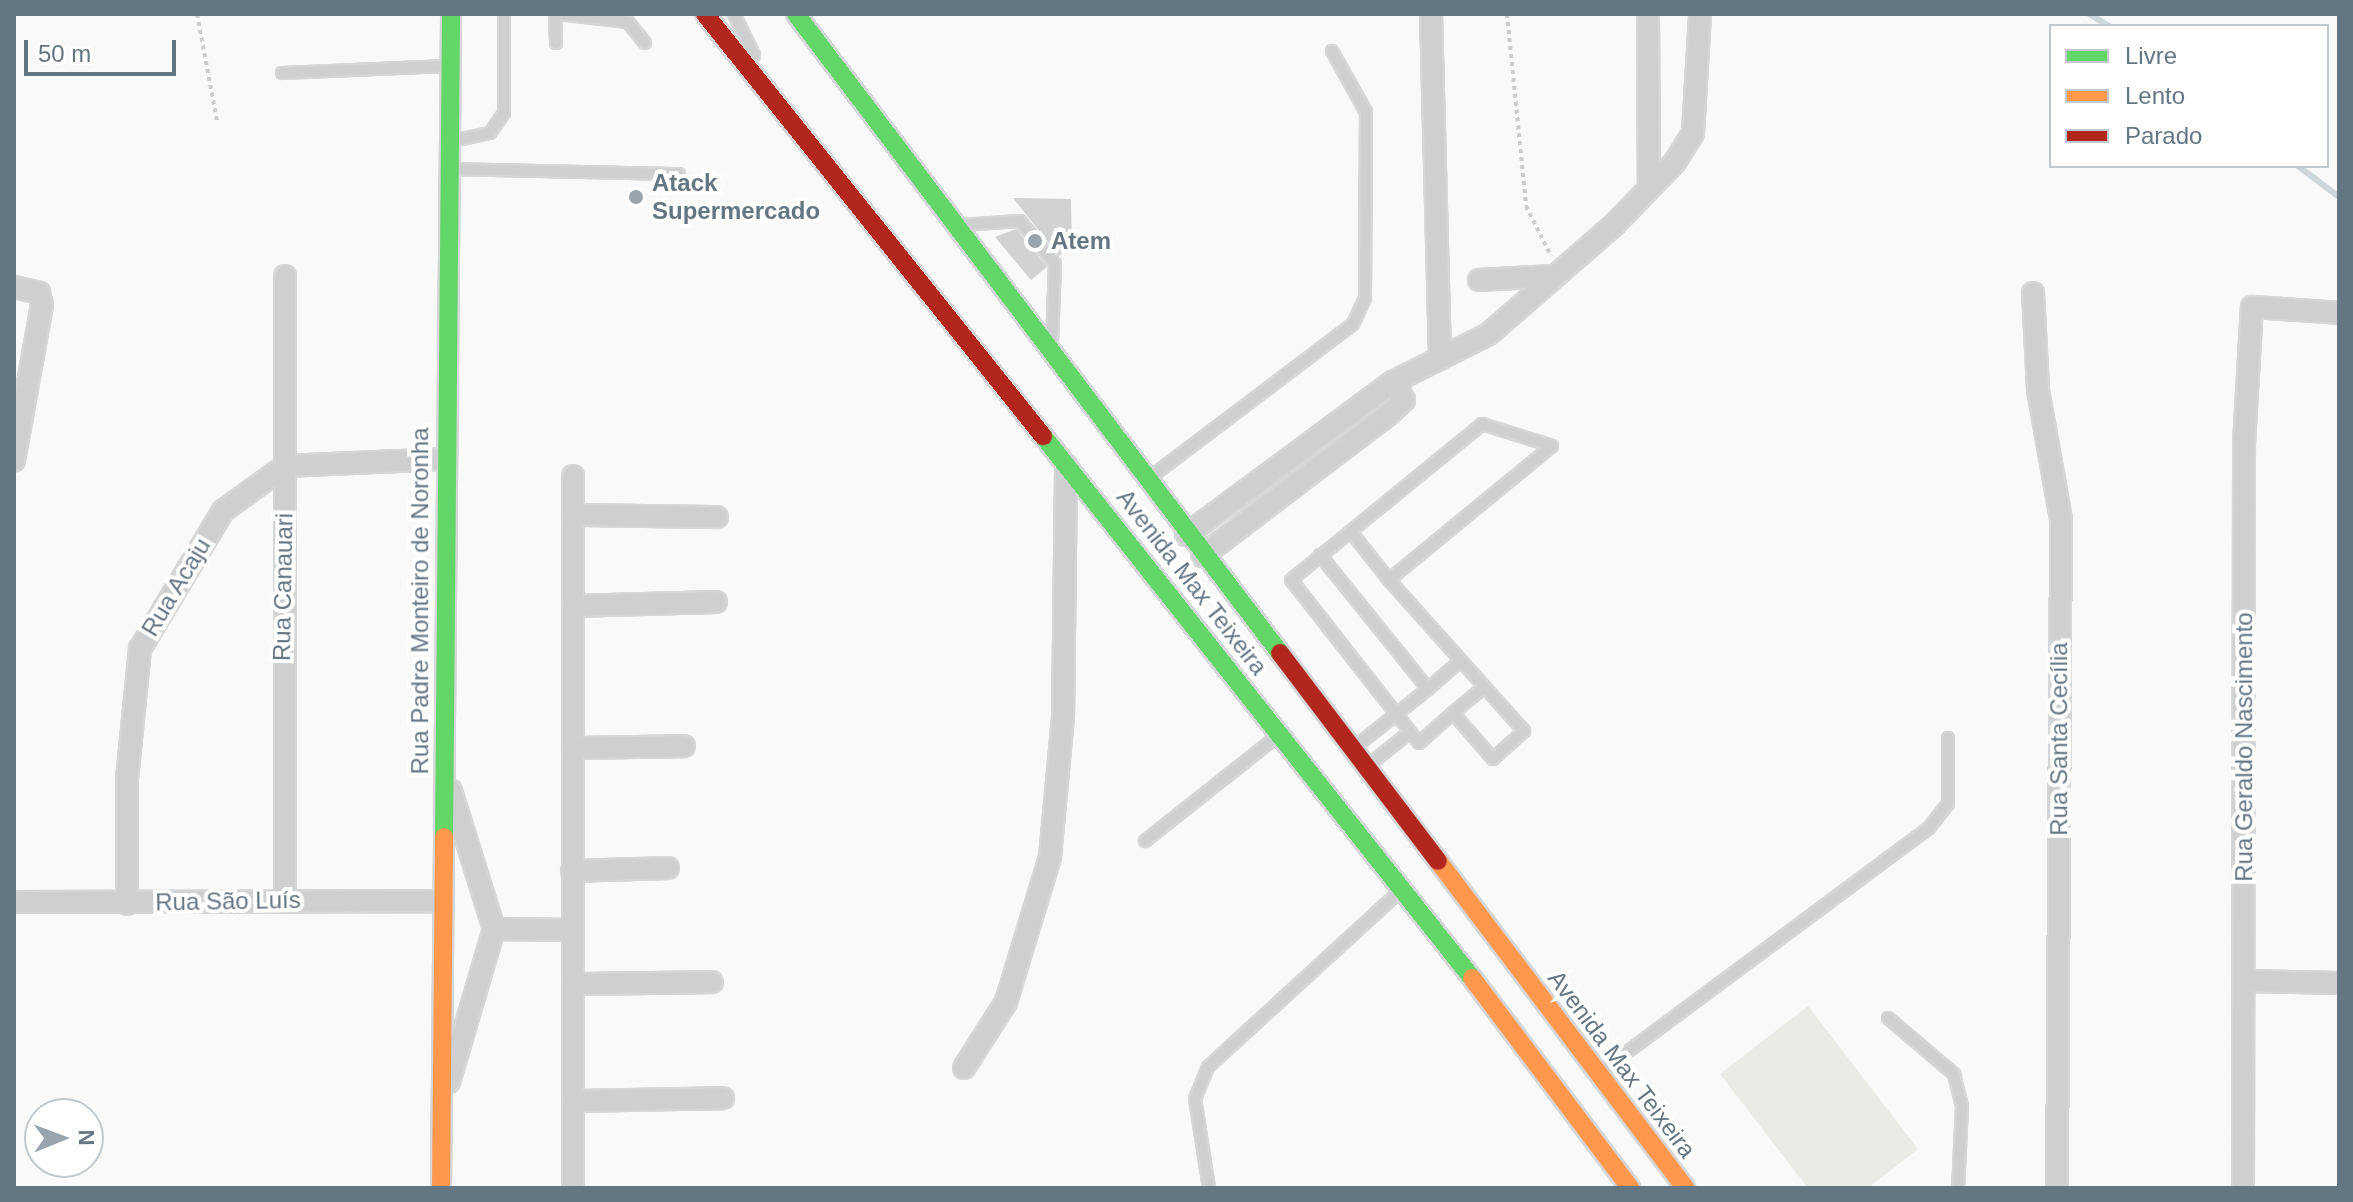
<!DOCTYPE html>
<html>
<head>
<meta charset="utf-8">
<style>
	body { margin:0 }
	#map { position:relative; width:2353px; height:1202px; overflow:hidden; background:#f9f9f9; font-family:Helvetica,sans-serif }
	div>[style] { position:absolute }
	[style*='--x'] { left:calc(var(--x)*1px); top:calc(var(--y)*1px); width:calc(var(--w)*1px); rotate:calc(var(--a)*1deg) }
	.green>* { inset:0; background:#e8ebe6 }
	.stream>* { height:6px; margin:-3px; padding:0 3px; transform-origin:3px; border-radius:3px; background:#ced6d9 }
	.building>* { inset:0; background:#d0d2d3 }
	.path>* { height:4px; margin-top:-2px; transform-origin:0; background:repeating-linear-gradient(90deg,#cbcccd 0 4px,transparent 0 8px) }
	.roads { filter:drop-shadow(2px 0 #d5d6d7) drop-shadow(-2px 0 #d5d6d7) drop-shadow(0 2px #d5d6d7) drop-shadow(0 -2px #d5d6d7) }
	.lane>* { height:10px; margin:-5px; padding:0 5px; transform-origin:5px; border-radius:5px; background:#cecfd0 }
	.street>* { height:20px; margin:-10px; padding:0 10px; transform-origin:10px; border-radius:10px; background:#cecfd0 }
	.fast>* { height:18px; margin:-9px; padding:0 9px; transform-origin:9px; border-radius:9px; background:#63d668 }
	.slow>* { height:18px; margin:-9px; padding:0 9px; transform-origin:9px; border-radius:9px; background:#ff974d }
	.jam>* { height:18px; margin:-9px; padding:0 9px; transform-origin:9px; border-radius:9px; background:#b3261e }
	.dots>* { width:22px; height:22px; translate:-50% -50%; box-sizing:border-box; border:4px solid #fff; border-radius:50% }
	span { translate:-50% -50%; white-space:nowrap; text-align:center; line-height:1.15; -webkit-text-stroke:8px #fff; paint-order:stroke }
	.poi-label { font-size:24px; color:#657683; font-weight:700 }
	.left { translate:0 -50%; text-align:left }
	.street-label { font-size:24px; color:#657683 }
	.frame { position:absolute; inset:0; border:16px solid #657683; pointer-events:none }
	.legend { position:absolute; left:2049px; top:24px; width:280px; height:144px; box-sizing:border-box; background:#fff; border:2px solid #c1c8cd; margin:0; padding:10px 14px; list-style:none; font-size:24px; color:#657683 }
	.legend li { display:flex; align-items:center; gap:16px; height:40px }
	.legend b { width:40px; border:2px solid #c1c8cd }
	.north { position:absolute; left:24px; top:1098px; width:80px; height:80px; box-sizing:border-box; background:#fff; border:2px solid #c1c8cd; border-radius:50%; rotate:89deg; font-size:22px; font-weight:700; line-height:32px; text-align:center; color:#657683 }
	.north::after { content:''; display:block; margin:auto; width:28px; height:36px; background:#99a4ac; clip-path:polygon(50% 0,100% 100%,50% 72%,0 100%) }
	.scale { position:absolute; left:24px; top:40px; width:152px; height:36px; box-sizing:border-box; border:4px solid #657683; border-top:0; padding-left:10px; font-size:24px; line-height:28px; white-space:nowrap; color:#657683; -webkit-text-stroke:6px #fff; paint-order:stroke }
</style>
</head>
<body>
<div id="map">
	<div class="green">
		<i style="clip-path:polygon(1808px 1006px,1918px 1149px,1868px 1188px,1808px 1188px,1720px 1074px)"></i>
	</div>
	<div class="stream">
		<i style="--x:2089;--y:14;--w:23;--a:31"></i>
		<i style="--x:2298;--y:166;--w:51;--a:37.1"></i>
	</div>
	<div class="building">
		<i style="clip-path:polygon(1013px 198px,1071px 199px,1072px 245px,1059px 256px)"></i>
		<i style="clip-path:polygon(1016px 229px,1047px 267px,1031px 280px,995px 237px)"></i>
	</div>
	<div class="path">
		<i style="--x:197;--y:14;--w:109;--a:79.4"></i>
		<i style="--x:1507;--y:14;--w:193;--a:84.3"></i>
		<i style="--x:1526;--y:206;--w:56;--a:63.4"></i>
	</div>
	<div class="roads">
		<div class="lane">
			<i style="--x:555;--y:14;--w:29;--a:88"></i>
			<i style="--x:558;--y:14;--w:70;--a:6.5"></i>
			<i style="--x:628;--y:22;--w:27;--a:51"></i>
			<i style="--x:734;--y:14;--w:46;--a:64"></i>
			<i style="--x:282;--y:73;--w:166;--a:-2.4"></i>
			<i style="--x:452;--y:141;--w:39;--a:-12"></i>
			<i style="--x:490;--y:133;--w:24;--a:-55"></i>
			<i style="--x:504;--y:113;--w:99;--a:-90"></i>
			<i style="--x:453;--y:169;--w:226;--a:1.3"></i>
			<i style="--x:961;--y:225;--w:59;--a:-3.9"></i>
			<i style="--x:1020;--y:221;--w:55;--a:50.9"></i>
			<i style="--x:1055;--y:264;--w:78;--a:92.2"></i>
			<i style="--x:1482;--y:424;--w:73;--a:17.4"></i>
			<i style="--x:1552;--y:446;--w:211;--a:140.6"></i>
			<i style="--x:1389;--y:580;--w:203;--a:48.2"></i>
			<i style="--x:1524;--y:731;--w:42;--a:137.9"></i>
			<i style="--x:1493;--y:759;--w:61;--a:-131"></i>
			<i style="--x:1453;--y:713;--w:45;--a:138.6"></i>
			<i style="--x:1419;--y:743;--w:207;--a:-128.1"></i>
			<i style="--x:1291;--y:580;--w:247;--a:-39.2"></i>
			<i style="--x:1152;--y:476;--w:252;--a:-37.1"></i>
			<i style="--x:1353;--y:324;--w:29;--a:-65"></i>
			<i style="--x:1365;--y:298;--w:186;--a:-89.7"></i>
			<i style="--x:1366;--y:112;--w:70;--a:-119.1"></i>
			<i style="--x:1351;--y:532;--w:61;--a:51.6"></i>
			<i style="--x:1320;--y:555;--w:172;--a:51.1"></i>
			<i style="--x:1428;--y:689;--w:43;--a:-41.2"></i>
			<i style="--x:1453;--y:713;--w:39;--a:-40"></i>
			<i style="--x:1355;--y:747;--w:93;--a:-38.5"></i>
			<i style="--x:1370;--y:764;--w:51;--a:-38.7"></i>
			<i style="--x:1145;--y:841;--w:172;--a:-38.4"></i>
			<i style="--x:1888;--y:1018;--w:87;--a:40.3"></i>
			<i style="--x:1954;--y:1074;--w:34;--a:76"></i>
			<i style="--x:1962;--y:1107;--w:81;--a:92.8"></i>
			<i style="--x:1599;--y:1073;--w:411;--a:-36.6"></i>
			<i style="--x:1929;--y:828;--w:31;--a:-52"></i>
			<i style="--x:1948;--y:804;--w:66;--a:-90"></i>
			<i style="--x:1209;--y:1188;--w:90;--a:-98.9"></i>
			<i style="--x:1195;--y:1099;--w:35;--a:-68"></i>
			<i style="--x:1208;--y:1067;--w:263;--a:-42.5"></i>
		</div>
		<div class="street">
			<i style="--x:1431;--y:14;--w:345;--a:88.5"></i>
			<i style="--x:1648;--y:14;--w:174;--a:89.7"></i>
			<i style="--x:285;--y:276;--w:623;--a:90"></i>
			<i style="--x:1479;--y:280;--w:74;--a:-3.1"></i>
			<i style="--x:14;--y:287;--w:26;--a:13"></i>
			<i style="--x:39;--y:293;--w:12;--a:76"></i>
			<i style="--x:42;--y:305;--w:158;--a:100.2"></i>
			<i style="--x:2033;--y:293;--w:97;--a:87"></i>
			<i style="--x:2038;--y:390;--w:131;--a:79.9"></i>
			<i style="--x:2061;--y:519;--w:669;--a:90.34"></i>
			<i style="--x:573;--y:476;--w:712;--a:90"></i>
			<i style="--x:573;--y:515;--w:144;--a:0.8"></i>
			<i style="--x:1186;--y:535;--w:257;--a:-36.5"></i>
			<i style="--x:1393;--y:382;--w:107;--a:-26.6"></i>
			<i style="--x:1489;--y:334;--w:167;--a:-41.1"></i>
			<i style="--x:1615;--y:224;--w:86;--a:-45.9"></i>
			<i style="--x:1675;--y:162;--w:34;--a:-58"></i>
			<i style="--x:1693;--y:133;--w:119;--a:-86.6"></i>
			<i style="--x:1202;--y:556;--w:233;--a:-37.2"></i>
			<i style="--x:1388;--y:415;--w:22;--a:-43"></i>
			<i style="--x:1404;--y:400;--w:21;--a:-121"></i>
			<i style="--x:573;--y:606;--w:143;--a:-1.6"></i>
			<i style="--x:573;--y:748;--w:111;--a:-1"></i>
			<i style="--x:572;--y:871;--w:96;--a:-1.8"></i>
			<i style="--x:14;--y:902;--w:428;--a:-0.1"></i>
			<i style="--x:127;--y:904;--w:125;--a:-90"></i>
			<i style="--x:127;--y:779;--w:131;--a:-84.3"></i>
			<i style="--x:140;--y:649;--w:161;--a:-59"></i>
			<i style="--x:223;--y:511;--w:77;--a:-36"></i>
			<i style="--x:285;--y:466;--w:160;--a:-2.5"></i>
			<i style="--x:494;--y:929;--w:78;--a:0.7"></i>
			<i style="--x:2246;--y:981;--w:93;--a:1.2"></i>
			<i style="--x:573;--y:984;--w:139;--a:-0.8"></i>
			<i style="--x:964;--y:1068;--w:78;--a:-57.5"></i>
			<i style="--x:1006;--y:1002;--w:152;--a:-73.1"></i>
			<i style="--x:1050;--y:857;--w:140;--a:-84.7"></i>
			<i style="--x:1063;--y:718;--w:253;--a:-89.3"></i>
			<i style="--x:449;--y:1082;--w:159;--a:-73.6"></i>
			<i style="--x:494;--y:929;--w:145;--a:-107.3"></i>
			<i style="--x:573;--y:1101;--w:150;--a:-1.1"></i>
			<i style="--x:2243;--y:1188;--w:744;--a:-89.92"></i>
			<i style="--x:2244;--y:444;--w:137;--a:-86.7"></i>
			<i style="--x:2252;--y:307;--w:87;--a:3.9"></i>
		</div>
		<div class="fast">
			<i style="--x:796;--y:14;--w:802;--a:52.86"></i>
			<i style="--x:1043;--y:436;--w:691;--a:51.64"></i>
			<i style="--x:444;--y:837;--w:823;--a:-89.51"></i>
		</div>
		<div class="slow">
			<i style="--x:1438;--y:861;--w:410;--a:52.9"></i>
			<i style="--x:1472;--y:978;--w:263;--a:53"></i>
			<i style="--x:441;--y:1188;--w:351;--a:-89.5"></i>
		</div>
		<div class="jam">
			<i style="--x:705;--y:14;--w:541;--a:51.31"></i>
			<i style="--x:1280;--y:653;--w:261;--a:52.8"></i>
		</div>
	</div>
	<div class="dots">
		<i style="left:636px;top:197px;background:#99a4ac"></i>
		<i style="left:1035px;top:241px;background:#99a4ac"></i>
	</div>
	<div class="poi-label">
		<span class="left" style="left:652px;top:197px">Atack<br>Supermercado</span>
		<span class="left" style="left:1051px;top:241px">Atem</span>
	</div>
	<div class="street-label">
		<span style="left:1192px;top:582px;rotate:52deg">Avenida Max Teixeira</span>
		<span style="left:176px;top:587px;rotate:-59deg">Rua Acaju</span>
		<span style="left:283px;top:587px;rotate:-89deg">Rua Canauari</span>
		<span style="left:420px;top:601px;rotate:-90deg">Rua Padre Monteiro de Noronha</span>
		<span style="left:2059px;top:739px;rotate:-90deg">Rua Santa Cecília</span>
		<span style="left:2244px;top:747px;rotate:-90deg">Rua Geraldo Nascimento</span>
		<span style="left:228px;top:901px;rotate:-1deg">Rua São Luís</span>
		<span style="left:1622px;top:1064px;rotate:53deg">Avenida Max Teixeira</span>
	</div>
	<div class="frame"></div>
	<ul class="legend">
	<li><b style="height:10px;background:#63d668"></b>Livre</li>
	<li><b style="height:10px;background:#ff974d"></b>Lento</li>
	<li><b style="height:10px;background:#b3261e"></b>Parado</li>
	</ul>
	<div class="north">N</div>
	<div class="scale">50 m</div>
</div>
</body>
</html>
